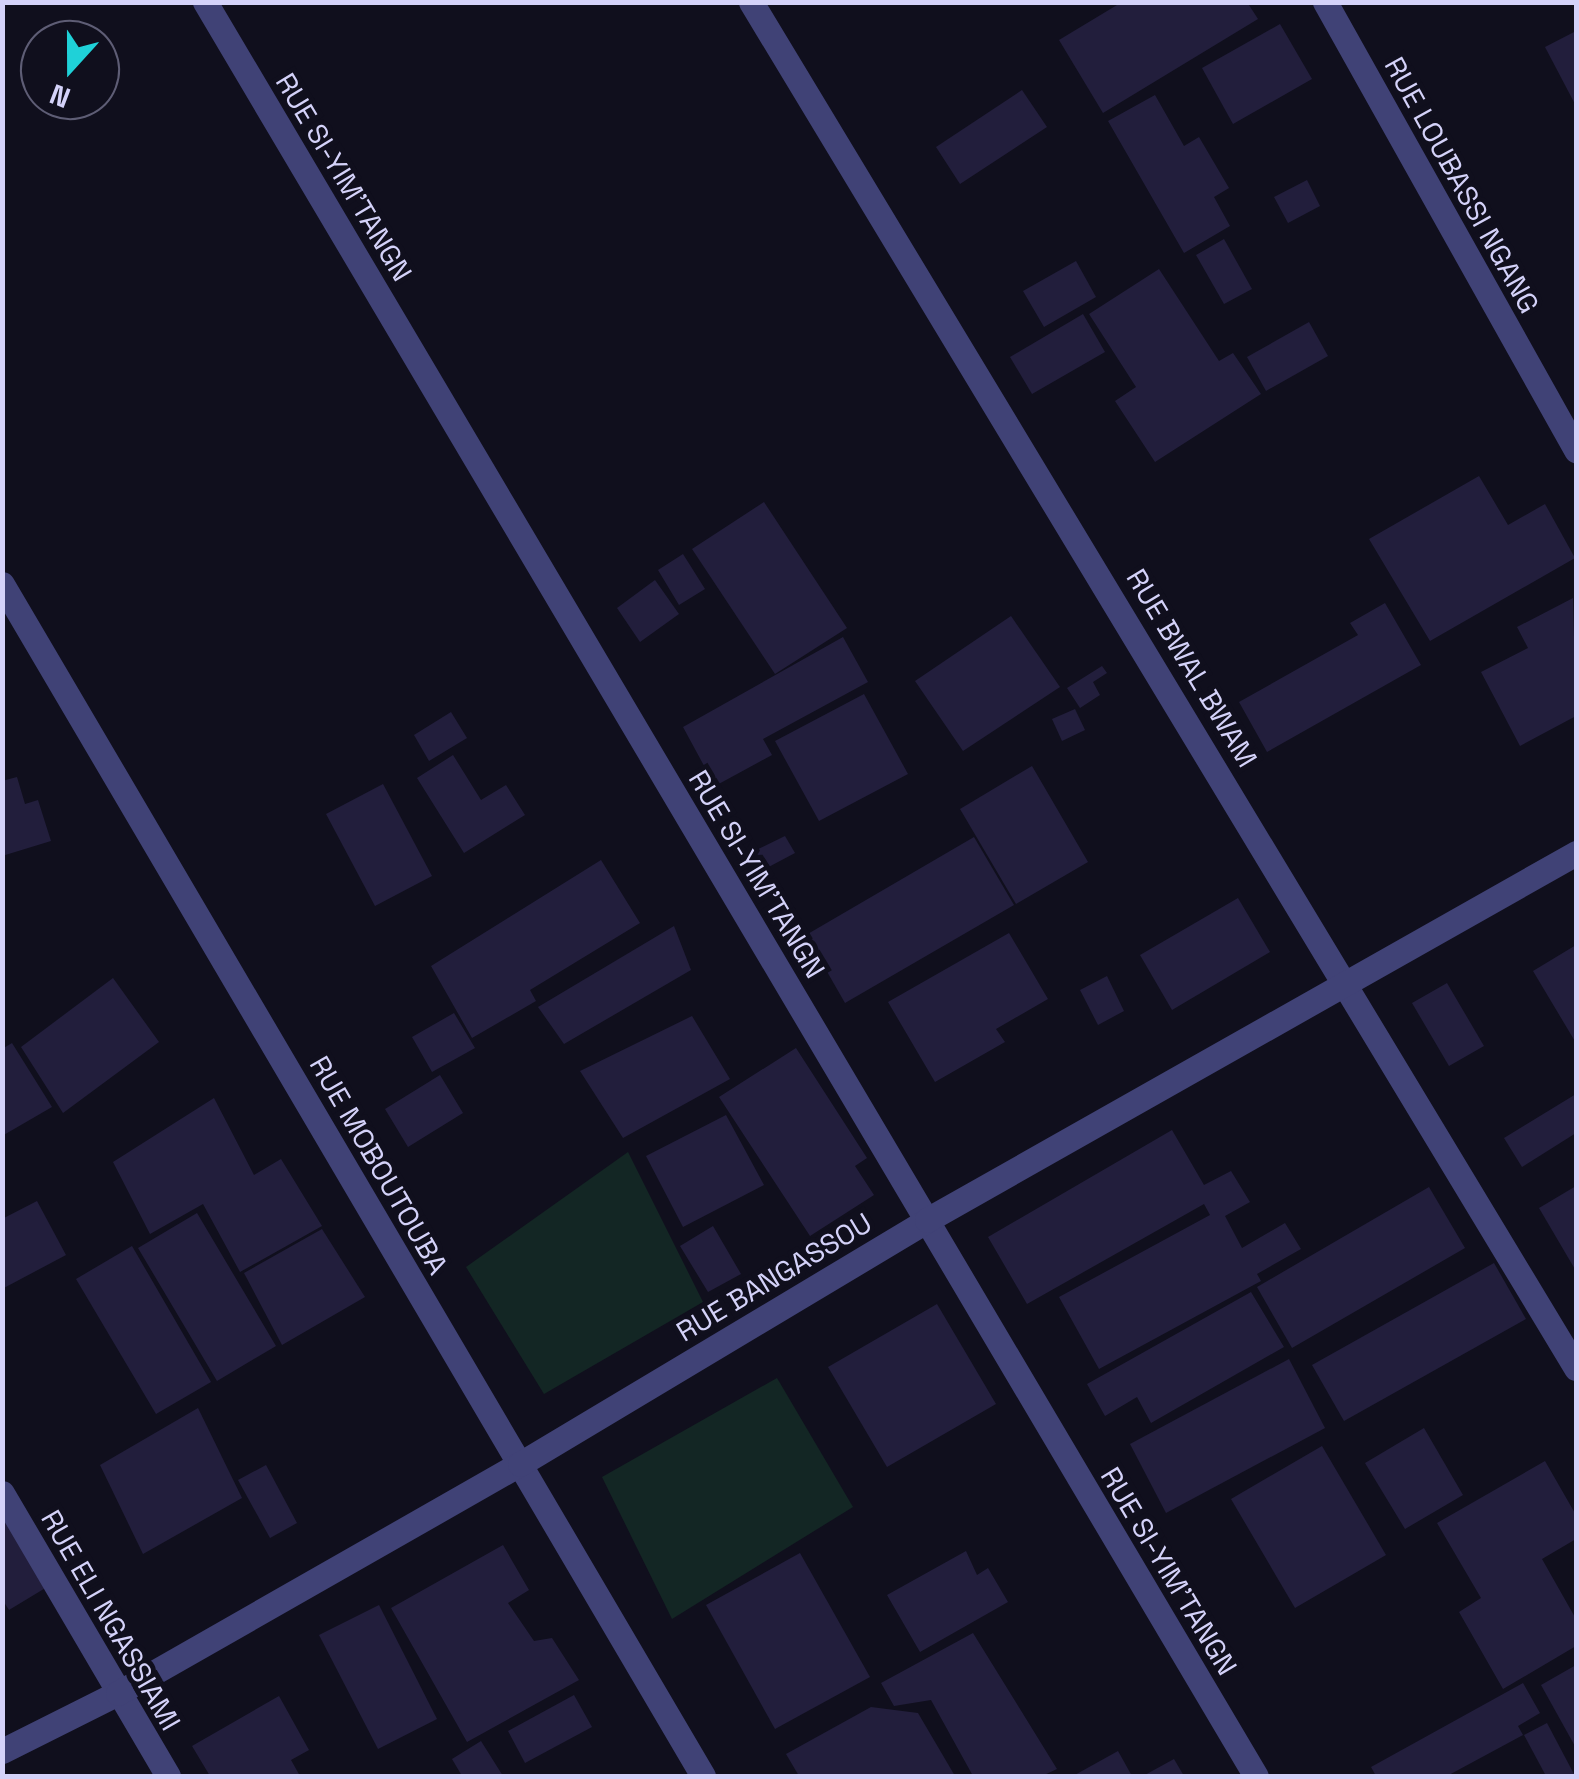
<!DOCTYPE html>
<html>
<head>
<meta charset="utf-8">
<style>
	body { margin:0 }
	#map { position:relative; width:1579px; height:1779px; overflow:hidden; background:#100f1d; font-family:"Space Grotesk",sans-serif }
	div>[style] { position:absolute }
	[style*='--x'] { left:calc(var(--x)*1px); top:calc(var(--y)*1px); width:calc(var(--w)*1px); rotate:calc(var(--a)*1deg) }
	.green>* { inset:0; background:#132624 }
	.building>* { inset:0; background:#221e3c }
	.minor>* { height:25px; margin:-12.5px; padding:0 12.5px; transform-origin:12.5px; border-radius:12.5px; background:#404276 }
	span { translate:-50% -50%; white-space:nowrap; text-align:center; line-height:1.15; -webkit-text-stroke:10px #100f1d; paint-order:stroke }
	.street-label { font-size:28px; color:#d4d2f9 }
	.frame { position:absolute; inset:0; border:5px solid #d4d2f9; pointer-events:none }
	.north { position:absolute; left:20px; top:20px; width:100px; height:100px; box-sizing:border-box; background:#100f1d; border:2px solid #5e5d75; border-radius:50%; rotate:201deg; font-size:28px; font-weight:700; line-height:40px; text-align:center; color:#d4d2f9 }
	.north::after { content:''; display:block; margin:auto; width:35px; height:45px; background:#1fd1d8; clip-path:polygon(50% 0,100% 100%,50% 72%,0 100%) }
</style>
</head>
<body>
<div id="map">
	<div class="green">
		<i style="clip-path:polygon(628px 1152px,703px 1302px,544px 1394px,466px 1267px)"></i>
		<i style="clip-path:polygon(777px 1378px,853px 1507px,672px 1619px,602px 1477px)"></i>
	</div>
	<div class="building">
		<i style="clip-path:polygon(1122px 2px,1247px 2px,1258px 19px,1103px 113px,1059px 40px)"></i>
		<i style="clip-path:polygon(1280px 24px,1312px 79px,1233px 124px,1202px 68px)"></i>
		<i style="clip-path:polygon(1576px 31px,1576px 106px,1545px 47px)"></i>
		<i style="clip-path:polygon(1022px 90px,1047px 127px,960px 184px,936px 147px)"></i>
		<i style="clip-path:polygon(1155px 95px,1184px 146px,1199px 137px,1229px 188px,1214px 197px,1230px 226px,1184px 253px,1108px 121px)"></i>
		<i style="clip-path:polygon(1307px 180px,1320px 206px,1288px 223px,1274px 197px)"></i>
		<i style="clip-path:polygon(1224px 239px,1252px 289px,1224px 304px,1196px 255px)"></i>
		<i style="clip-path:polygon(1076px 261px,1096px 297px,1044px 327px,1023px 291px)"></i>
		<i style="clip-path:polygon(1159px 269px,1219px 361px,1233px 353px,1261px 394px,1155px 462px,1115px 401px,1136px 387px,1089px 314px)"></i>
		<i style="clip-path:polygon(1083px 314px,1105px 352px,1032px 394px,1010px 357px)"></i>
		<i style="clip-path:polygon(1309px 322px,1328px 356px,1266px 391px,1247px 357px)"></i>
		<i style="clip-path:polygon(1479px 476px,1508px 525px,1545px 504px,1575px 558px,1430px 641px,1369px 539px)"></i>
		<i style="clip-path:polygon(764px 502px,847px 628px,775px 674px,692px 549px)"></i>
		<i style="clip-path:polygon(683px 554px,705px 589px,679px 605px,658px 570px)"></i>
		<i style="clip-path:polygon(655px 580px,679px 614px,640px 642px,617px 608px)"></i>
		<i style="clip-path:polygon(1573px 598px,1576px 716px,1520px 746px,1481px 672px,1528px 648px,1517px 627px)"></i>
		<i style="clip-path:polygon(1385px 603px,1421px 665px,1267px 752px,1239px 702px,1358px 635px,1350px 623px)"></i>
		<i style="clip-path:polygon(1011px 616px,1060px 687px,963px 751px,915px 681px)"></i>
		<i style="clip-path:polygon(843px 637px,868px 682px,763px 739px,772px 755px,715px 786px,683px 727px)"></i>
		<i style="clip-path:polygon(1102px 666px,1107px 673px,1093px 682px,1100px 695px,1080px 708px,1067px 688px)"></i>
		<i style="clip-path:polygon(864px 694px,908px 774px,819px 821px,775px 741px)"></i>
		<i style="clip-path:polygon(1075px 709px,1085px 730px,1062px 741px,1052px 719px)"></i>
		<i style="clip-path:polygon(451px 712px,467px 738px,429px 761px,414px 735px)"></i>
		<i style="clip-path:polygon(453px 755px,481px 800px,506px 785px,525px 815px,464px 853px,417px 778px)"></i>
		<i style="clip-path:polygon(1032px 766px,1088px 862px,1016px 904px,960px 809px)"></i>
		<i style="clip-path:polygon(17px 777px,25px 804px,38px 800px,51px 841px,2px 856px,2px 781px)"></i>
		<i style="clip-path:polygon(383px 784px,432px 876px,375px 906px,326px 814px)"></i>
		<i style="clip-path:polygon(785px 836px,795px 853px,759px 872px,750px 853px)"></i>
		<i style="clip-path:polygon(974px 837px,1014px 905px,845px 1003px,806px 935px)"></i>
		<i style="clip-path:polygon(601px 860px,640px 923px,530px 990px,536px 1001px,472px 1038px,431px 966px)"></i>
		<i style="clip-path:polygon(1238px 898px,1270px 952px,1172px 1010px,1140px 955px)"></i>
		<i style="clip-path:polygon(674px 926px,691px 970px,564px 1044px,538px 1007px)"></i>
		<i style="clip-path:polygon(1009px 933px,1048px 999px,996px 1029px,1005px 1042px,935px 1082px,888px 1002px)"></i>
		<i style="clip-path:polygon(1576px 945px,1576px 1043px,1533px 971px)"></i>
		<i style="clip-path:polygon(1107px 976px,1124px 1011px,1098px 1025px,1080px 990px)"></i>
		<i style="clip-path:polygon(113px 978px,159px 1042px,63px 1113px,21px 1047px)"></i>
		<i style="clip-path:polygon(1447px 983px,1484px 1046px,1449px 1066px,1412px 1003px)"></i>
		<i style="clip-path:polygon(454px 1013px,475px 1048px,432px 1072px,412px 1037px)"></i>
		<i style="clip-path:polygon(692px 1016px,730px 1079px,623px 1138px,580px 1071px)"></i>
		<i style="clip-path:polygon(12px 1043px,52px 1107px,2px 1136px,2px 1049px)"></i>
		<i style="clip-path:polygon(796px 1048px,867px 1158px,855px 1166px,874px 1195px,810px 1236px,719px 1097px)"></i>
		<i style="clip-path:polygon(440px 1075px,463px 1113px,408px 1147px,385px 1109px)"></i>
		<i style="clip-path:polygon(1576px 1094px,1576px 1133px,1522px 1167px,1504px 1138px)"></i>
		<i style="clip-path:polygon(214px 1098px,254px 1175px,281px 1159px,322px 1226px,240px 1272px,203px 1204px,150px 1234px,113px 1162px)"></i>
		<i style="clip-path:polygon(726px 1115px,764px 1185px,683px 1227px,646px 1156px)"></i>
		<i style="clip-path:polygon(1172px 1130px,1204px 1185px,1231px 1171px,1250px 1202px,1225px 1216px,1242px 1248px,1285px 1223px,1301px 1249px,1257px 1274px,1261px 1281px,1099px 1369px,1059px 1297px,1210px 1215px,1204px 1204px,1027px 1304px,988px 1237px)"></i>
		<i style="clip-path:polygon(1576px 1186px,1576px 1271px,1539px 1208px)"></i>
		<i style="clip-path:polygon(1429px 1187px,1465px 1248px,1292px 1348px,1257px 1287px)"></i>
		<i style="clip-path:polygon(37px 1201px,66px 1255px,2px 1289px,2px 1219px)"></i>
		<i style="clip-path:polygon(197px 1213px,276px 1346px,217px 1381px,138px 1248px)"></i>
		<i style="clip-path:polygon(713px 1226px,741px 1274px,708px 1292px,680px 1246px)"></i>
		<i style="clip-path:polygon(322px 1229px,365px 1297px,282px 1345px,244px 1273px)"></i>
		<i style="clip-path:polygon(132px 1246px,211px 1382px,156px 1414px,76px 1279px)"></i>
		<i style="clip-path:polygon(1494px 1263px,1526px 1319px,1344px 1421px,1312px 1365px)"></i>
		<i style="clip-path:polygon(1251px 1292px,1284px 1347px,1151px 1423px,1137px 1397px,1105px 1416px,1087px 1384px)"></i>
		<i style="clip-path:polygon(937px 1304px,996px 1404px,887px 1467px,828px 1367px)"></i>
		<i style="clip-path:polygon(1289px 1359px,1325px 1428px,1166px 1513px,1130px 1444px)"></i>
		<i style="clip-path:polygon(198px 1408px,242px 1498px,143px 1554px,100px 1465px)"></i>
		<i style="clip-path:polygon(1424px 1428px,1463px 1495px,1405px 1529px,1365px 1463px)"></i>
		<i style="clip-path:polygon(1322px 1446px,1386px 1555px,1295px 1608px,1231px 1499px)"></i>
		<i style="clip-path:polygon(1545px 1461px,1576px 1515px,1576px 1539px,1542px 1559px,1576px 1619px,1576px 1646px,1503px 1689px,1459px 1612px,1481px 1598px,1437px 1523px)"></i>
		<i style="clip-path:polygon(266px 1465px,297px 1523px,270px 1538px,238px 1480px)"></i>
		<i style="clip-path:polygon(2px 1511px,52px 1584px,9px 1610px,2px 1599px)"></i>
		<i style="clip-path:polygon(503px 1545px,529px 1590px,508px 1603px,534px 1641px,552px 1638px,579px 1680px,467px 1742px,391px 1608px)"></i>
		<i style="clip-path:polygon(966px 1551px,977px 1575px,988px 1568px,1008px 1602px,920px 1652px,887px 1595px)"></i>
		<i style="clip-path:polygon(800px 1553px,870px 1677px,775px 1729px,706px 1605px)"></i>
		<i style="clip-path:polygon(379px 1605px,437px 1719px,378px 1749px,319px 1635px)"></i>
		<i style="clip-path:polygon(973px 1633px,1057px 1769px,1042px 1776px,973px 1776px,931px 1700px,894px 1706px,881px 1683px)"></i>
		<i style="clip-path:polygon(1576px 1665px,1576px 1748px,1541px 1685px)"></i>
		<i style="clip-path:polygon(1523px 1683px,1540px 1713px,1518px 1726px,1523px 1735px,1447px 1776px,1376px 1776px,1371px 1767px)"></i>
		<i style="clip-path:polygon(574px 1695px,592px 1727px,525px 1763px,508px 1731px)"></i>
		<i style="clip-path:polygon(279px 1696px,309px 1750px,291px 1760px,300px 1776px,210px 1776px,192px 1746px)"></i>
		<i style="clip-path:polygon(871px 1707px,918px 1713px,955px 1776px,799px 1776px,786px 1754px)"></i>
		<i style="clip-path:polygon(1547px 1723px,1575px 1776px,1546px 1776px,1524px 1735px)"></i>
		<i style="clip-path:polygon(481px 1741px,503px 1776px,462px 1776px,452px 1759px)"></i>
		<i style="clip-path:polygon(1118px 1751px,1132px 1776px,1073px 1776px)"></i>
		<i style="clip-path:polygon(1174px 1759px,1184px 1776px,1143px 1776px)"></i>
	</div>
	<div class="minor">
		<i style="--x:205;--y:2;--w:2062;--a:59.36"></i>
		<i style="--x:751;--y:2;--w:1596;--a:58.87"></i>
		<i style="--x:1325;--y:2;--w:514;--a:60.74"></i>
		<i style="--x:2;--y:584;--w:1383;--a:59.54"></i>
		<i style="--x:2;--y:1493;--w:328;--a:59.6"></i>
		<i style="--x:2;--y:1751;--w:130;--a:-26.6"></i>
		<i style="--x:118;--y:1693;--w:463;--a:-29.7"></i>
		<i style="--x:520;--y:1464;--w:475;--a:-30.9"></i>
		<i style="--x:927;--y:1220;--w:746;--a:-29.49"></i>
	</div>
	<div class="street-label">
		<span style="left:344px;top:177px;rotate:59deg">RUE SI-YIM'TANGN</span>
		<span style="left:1462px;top:185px;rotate:61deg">RUE LOUBASSI NGANG</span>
		<span style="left:1192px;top:668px;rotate:59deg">RUE BWAL BWAM</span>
		<span style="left:757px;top:874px;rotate:59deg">RUE SI-YIM'TANGN</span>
		<span style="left:379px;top:1165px;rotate:60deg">RUE MOBOUTOUBA</span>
		<span style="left:774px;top:1277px;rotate:-31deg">RUE BANGASSOU</span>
		<span style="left:1169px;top:1571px;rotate:59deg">RUE SI-YIM'TANGN</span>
		<span style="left:111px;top:1620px;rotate:60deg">RUE ELI NGASSIAMI</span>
	</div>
	<div class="frame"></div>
	<div class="north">N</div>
</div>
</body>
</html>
